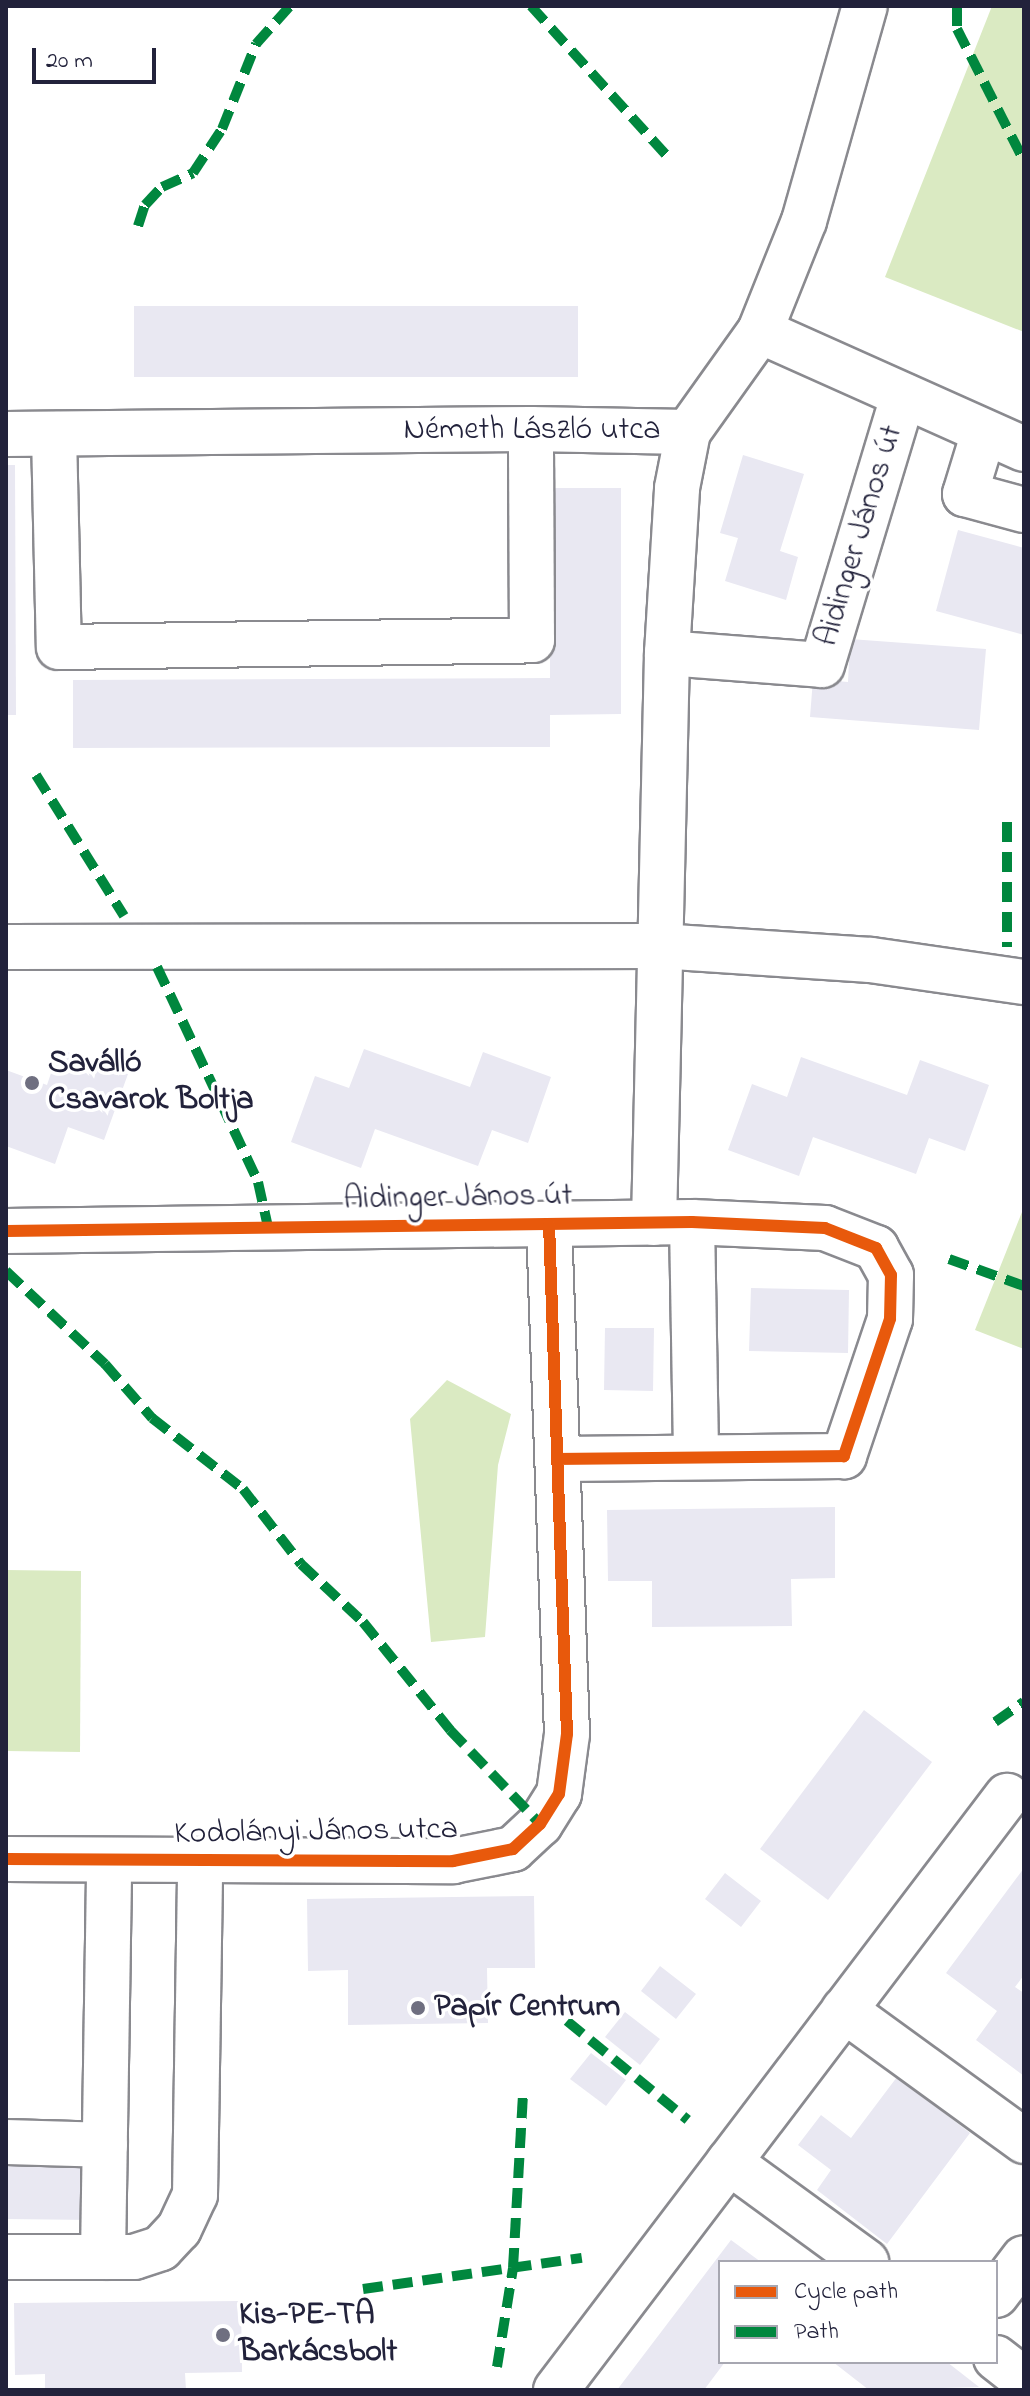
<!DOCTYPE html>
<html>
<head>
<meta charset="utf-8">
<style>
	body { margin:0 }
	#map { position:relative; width:1030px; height:2396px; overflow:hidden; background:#fff; font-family:"Indie Flower",sans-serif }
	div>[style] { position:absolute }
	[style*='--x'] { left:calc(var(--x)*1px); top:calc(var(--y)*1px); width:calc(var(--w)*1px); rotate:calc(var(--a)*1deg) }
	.green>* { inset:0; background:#daeac2 }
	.building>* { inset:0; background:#e9e8f2 }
	.roads { filter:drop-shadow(2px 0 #8a8a8f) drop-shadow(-2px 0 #8a8a8f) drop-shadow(0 2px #8a8a8f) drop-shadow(0 -2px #8a8a8f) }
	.minor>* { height:44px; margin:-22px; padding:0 22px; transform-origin:22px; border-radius:22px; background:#fff }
	.quiet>* { height:10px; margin-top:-5px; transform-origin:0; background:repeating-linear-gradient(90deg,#00873e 0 20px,transparent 0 30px) }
	.cycleway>* { height:12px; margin:-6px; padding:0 6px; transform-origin:6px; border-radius:6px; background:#e8590c }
	.dots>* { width:22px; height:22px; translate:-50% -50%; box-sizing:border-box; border:4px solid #fff; border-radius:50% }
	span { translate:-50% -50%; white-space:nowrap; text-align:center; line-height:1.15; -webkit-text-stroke:7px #fff; paint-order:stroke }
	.street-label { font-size:32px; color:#22223b }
	.poi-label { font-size:32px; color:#22223b; font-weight:700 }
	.left { translate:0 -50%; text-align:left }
	.frame { position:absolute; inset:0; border:8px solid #22223b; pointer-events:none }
	.legend { position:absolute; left:718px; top:2260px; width:280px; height:104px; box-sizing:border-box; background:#fff; border:2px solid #a7a7b1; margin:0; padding:10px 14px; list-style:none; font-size:24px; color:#22223b }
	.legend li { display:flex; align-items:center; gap:16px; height:40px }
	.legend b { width:40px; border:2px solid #a7a7b1 }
	.scale { position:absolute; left:32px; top:48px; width:124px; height:36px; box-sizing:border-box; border:4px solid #22223b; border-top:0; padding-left:10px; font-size:24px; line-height:28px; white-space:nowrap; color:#22223b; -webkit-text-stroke:6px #fff; paint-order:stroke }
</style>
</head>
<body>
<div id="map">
	<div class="green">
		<i style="clip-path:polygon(992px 6px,1024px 6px,1024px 332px,885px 277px)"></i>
		<i style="clip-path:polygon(1024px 1207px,1024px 1349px,975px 1330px)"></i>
		<i style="clip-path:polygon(447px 1380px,511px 1414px,498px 1465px,485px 1637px,431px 1642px,410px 1419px)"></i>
		<i style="clip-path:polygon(6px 1570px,81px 1571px,80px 1752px,6px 1751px)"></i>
	</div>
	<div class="building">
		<i style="clip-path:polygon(134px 306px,578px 306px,578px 377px,134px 377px)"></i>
		<i style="clip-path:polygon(743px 455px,804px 474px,780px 551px,798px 557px,786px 600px,725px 581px,738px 538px,720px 533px)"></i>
		<i style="clip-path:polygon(6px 465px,15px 465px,16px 715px,6px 715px)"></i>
		<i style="clip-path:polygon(550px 488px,621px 488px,621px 714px,550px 715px,550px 747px,73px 748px,73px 680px,550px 678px)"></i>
		<i style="clip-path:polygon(958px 530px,1024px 548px,1024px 635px,936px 611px)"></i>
		<i style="clip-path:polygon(850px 639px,986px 649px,979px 730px,810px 717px,813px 679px,848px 682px)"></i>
		<i style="clip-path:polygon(59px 1049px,128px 1074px,104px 1140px,68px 1127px,55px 1164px,6px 1146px,6px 1070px,47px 1085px)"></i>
		<i style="clip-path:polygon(364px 1049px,470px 1087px,483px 1052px,551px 1077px,528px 1143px,492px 1130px,478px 1166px,375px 1129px,361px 1168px,291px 1142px,315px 1076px,349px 1088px)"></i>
		<i style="clip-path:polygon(801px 1057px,907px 1095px,920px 1060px,989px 1085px,965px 1151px,929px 1138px,916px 1174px,813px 1137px,799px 1176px,728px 1150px,752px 1084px,787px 1097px)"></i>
		<i style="clip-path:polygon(751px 1288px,849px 1290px,848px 1353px,749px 1351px)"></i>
		<i style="clip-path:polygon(605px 1328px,654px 1328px,653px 1391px,604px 1390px)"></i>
		<i style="clip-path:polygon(835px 1507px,835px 1578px,791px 1579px,792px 1626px,652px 1627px,652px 1581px,608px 1581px,607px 1510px)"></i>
		<i style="clip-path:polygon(864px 1710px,932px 1762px,828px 1900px,760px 1849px)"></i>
		<i style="clip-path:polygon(1024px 1868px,1024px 1975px,1015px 1987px,1024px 1993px,1024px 2076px,976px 2040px,997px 2011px,946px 1973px)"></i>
		<i style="clip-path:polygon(725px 1873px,761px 1901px,741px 1927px,705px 1899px)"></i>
		<i style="clip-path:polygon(534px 1896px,535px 1968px,487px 1968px,488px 2023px,348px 2025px,348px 1970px,308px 1971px,307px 1899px)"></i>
		<i style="clip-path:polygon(660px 1966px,696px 1994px,676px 2019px,641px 1991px)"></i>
		<i style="clip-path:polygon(625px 2012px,660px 2039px,640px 2065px,605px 2037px)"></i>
		<i style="clip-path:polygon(591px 2053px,626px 2080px,606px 2106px,570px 2079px)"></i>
		<i style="clip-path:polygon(897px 2077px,970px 2133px,887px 2244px,817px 2190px,831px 2170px,798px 2145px,821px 2115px,851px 2138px)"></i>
		<i style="clip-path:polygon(6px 2158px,92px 2158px,92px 2220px,6px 2219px)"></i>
		<i style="clip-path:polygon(731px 2240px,761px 2262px,720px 2262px,720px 2362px,725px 2362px,704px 2390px,617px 2390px)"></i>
		<i style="clip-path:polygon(241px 2301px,242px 2372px,185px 2373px,186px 2390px,45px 2390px,45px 2374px,15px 2375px,14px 2303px)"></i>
		<i style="clip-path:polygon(833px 2362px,947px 2362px,979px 2387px,869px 2390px)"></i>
	</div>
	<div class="roads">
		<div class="minor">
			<i style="--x:760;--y:331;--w:289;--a:24.1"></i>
			<i style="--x:984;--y:432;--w:65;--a:107"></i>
			<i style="--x:965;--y:494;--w:61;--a:15.2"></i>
			<i style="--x:6;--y:434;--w:525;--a:-0.55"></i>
			<i style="--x:531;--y:429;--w:157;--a:1.1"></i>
			<i style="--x:688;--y:432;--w:124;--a:-54.5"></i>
			<i style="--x:760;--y:331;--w:118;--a:-68.2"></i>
			<i style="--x:804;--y:221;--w:223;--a:-74.2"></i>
			<i style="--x:54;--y:434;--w:213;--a:88.7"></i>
			<i style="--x:59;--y:647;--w:473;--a:-0.8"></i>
			<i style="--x:532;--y:640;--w:211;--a:-90.3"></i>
			<i style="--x:667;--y:653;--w:155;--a:4.4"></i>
			<i style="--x:822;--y:665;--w:281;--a:-73.2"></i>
			<i style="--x:6;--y:947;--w:653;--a:-0.09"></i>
			<i style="--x:659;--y:946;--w:212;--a:3.8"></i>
			<i style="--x:871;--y:960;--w:155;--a:8.2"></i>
			<i style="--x:692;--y:1222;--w:234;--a:89"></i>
			<i style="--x:654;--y:1223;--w:570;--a:-88.69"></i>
			<i style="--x:667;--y:653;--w:165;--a:-86.5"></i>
			<i style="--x:677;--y:488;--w:57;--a:-78.9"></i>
			<i style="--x:6;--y:1231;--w:686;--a:-0.75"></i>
			<i style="--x:692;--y:1222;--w:133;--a:2.6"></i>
			<i style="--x:825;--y:1228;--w:55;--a:21.4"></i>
			<i style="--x:876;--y:1248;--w:31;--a:61"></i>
			<i style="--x:891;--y:1275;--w:44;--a:91.3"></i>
			<i style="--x:890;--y:1319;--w:145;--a:108.6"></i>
			<i style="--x:844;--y:1456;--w:284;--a:179.4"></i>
			<i style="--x:6;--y:1859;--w:447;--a:0.3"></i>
			<i style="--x:453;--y:1861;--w:61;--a:-11.3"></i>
			<i style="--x:513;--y:1849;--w:37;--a:-43"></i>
			<i style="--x:540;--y:1824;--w:36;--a:-58"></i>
			<i style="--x:559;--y:1794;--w:61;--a:-82.4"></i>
			<i style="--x:567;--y:1734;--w:510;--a:-92.02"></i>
			<i style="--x:844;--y:2010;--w:223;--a:36"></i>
			<i style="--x:6;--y:2142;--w:99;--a:1.7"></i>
			<i style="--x:729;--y:2162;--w:170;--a:36.1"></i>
			<i style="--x:6;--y:2257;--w:128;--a:0"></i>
			<i style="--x:134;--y:2257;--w:28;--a:-18"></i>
			<i style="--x:161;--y:2248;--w:26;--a:-47"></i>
			<i style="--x:179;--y:2229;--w:38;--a:-65"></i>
			<i style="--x:195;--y:2195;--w:334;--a:-89.1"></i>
			<i style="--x:103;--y:2257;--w:397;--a:-89.1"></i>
			<i style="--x:996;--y:2295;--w:46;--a:-52.9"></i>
			<i style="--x:996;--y:2358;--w:36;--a:38"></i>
			<i style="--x:556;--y:2390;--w:746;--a:-52.79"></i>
		</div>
	</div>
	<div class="quiet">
		<i style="--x:531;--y:6;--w:202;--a:47.8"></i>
		<i style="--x:957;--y:6;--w:23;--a:90"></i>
		<i style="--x:957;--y:29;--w:148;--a:63.1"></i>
		<i style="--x:138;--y:226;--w:22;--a:-72"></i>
		<i style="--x:145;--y:205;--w:25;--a:-47"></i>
		<i style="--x:162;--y:187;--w:34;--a:-24"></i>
		<i style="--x:193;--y:173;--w:53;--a:-56.6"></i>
		<i style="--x:222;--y:129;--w:92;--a:-68.2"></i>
		<i style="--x:256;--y:44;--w:51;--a:-48.2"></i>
		<i style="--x:36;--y:775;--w:166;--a:58"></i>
		<i style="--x:1007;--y:822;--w:125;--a:90"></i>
		<i style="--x:157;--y:967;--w:238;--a:64.8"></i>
		<i style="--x:258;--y:1182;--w:46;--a:77.5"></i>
		<i style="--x:949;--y:1259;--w:80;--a:19.8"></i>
		<i style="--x:6;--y:1271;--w:136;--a:43.2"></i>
		<i style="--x:105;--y:1364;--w:72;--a:49"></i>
		<i style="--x:152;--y:1418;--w:115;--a:38"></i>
		<i style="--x:243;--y:1489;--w:95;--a:52.3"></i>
		<i style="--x:301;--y:1564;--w:85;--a:43.1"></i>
		<i style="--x:363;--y:1622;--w:139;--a:51.1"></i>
		<i style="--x:450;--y:1730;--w:130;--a:46.2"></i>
		<i style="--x:995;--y:1722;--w:35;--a:-35"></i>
		<i style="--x:567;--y:2021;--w:156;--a:39.3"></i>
		<i style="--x:363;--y:2289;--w:221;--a:-8.1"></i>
		<i style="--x:497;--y:2367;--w:100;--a:-80.8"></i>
		<i style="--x:513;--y:2268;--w:172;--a:-86.7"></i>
	</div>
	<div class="cycleway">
		<i style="--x:6;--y:1231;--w:686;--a:-0.75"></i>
		<i style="--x:692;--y:1222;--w:133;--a:2.6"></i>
		<i style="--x:825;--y:1228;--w:55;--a:21.4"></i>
		<i style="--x:876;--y:1248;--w:31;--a:61"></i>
		<i style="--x:891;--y:1275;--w:44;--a:91.3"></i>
		<i style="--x:890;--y:1319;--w:145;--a:108.6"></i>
		<i style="--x:844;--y:1456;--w:284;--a:179.4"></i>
		<i style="--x:6;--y:1859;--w:447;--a:0.3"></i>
		<i style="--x:453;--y:1861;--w:61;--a:-11.3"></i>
		<i style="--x:513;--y:1849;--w:37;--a:-43"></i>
		<i style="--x:540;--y:1824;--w:36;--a:-58"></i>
		<i style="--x:559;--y:1794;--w:61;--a:-82.4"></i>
		<i style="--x:567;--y:1734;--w:510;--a:-92.02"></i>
	</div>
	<div class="dots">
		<i style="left:32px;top:1083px;background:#6f6f80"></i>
		<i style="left:418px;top:2008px;background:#6f6f80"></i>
		<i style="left:223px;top:2335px;background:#6f6f80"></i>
	</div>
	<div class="street-label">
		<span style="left:532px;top:431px">Németh László utca</span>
		<span style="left:861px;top:536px;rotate:-73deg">Aidinger János út</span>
		<span style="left:458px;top:1199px;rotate:-1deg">Aidinger János út</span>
		<span style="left:316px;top:1833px;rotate:-1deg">Kodolányi János utca</span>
	</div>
	<div class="poi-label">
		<span class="left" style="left:48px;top:1083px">Saválló<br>Csavarok Boltja</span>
		<span class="left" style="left:434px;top:2008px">Papír Centrum</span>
		<span class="left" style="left:239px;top:2335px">Kis-PE-TA<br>Barkácsbolt</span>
	</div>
	<div class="frame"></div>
	<ul class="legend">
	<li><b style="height:10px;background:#e8590c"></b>Cycle path</li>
	<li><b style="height:10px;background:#00873e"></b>Path</li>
	</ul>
	<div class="scale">20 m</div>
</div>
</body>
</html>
